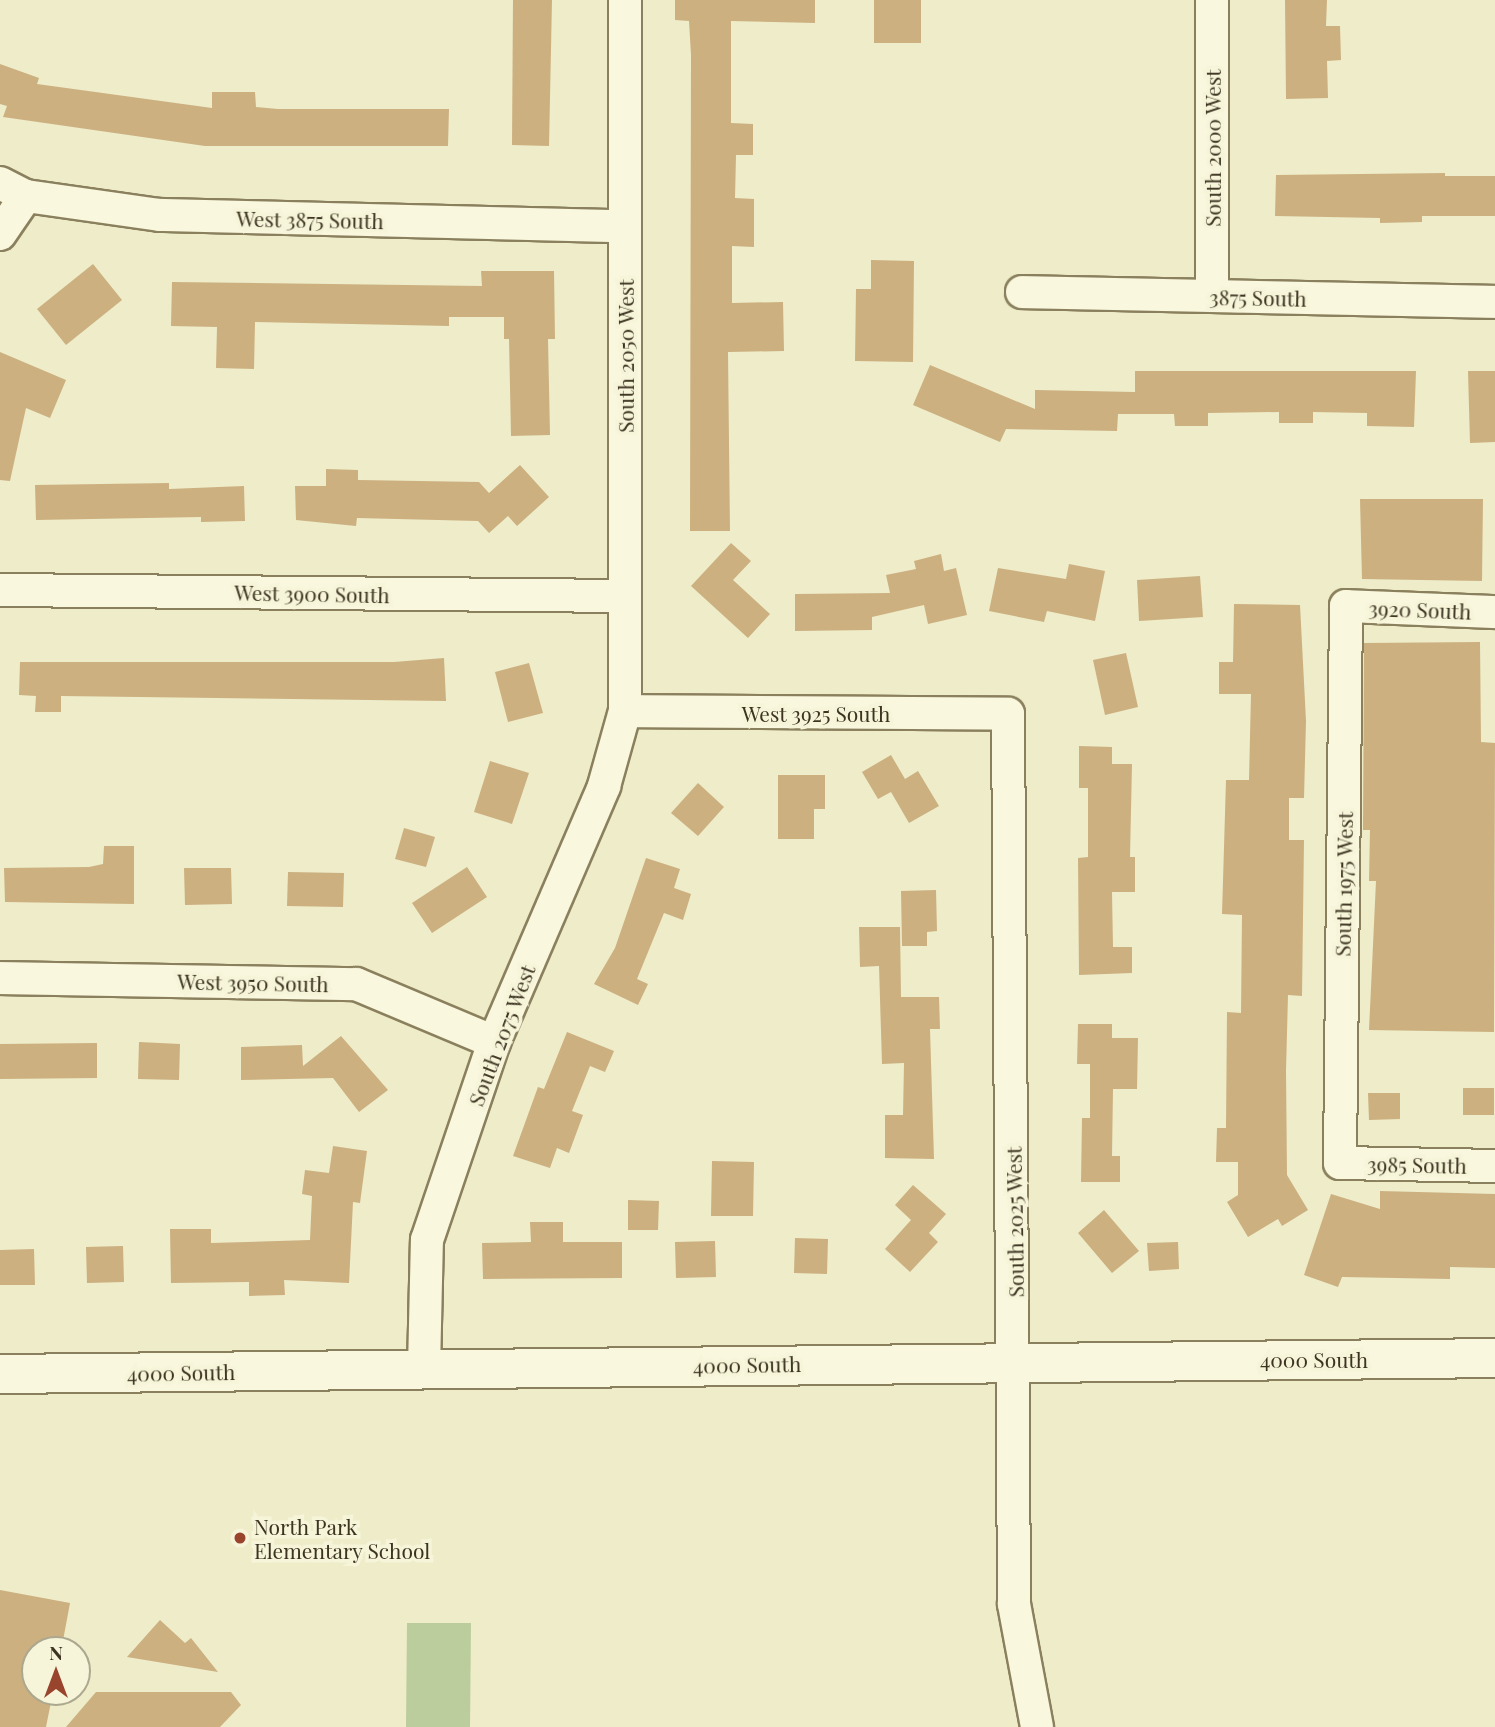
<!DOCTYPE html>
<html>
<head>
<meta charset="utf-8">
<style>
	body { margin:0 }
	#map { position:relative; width:1495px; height:1727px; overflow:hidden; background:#eeecc9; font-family:"Playfair Display",serif }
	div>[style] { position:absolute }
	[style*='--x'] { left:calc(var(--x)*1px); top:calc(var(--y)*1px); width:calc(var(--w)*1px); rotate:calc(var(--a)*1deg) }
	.green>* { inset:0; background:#bccd9d }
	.building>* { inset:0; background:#ccb080 }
	.roads { filter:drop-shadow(2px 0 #8b805e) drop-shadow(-2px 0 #8b805e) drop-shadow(0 2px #8b805e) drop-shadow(0 -2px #8b805e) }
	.minor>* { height:32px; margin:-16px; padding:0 16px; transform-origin:16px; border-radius:16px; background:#f9f7dd }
	.tertiary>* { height:38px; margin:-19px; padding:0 19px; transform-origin:19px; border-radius:19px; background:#f9f7dd }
	.dots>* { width:19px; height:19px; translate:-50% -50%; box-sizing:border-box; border:4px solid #f6f4d9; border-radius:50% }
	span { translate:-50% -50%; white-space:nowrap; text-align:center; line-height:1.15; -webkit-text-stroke:7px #f6f4d9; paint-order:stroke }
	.street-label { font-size:21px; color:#3c3421 }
	.poi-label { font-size:21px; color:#3c3421 }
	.left { translate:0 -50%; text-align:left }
	.north { position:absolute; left:21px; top:1636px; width:70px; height:70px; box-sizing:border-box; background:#f6f4d9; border:2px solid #aca78f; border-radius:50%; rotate:0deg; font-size:19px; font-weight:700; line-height:28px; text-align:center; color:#3c3421 }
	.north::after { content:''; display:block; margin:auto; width:24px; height:32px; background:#99452e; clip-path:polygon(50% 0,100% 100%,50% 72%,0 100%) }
</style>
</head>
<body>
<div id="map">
	<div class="green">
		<i style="clip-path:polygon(407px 1623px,471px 1623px,470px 1727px,406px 1727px)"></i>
	</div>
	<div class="building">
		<i style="clip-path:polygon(513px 0,552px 0,549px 146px,512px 145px)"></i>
		<i style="clip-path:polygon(675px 0,815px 0,815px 23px,731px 21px,731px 123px,753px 124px,753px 155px,736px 155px,735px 198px,754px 199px,754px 247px,732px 246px,732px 303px,783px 302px,784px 351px,728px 352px,730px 531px,690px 531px,691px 55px,689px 21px,675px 20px)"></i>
		<i style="clip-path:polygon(874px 0,921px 0,921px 43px,874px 43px)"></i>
		<i style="clip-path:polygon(1285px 0,1327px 0,1326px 26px,1340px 26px,1341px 60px,1327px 61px,1328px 98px,1286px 99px)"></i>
		<i style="clip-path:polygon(0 64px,39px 78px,37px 84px,212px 108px,212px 92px,255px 92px,256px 107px,278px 109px,449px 109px,448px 146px,205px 146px,3px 117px,7px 106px,0 104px)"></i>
		<i style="clip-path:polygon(1445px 173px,1445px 176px,1495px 176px,1495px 216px,1422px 216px,1422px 222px,1380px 223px,1380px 218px,1275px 216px,1276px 175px)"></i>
		<i style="clip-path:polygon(871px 260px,914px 261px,913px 362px,855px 361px,856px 289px,871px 289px)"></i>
		<i style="clip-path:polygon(93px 264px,122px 300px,66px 345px,37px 309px)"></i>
		<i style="clip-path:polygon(481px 271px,554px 271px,555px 339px,548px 339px,550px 435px,511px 436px,509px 339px,504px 339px,504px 317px,449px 317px,449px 326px,255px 322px,254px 369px,216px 368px,217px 327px,171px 326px,172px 282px,482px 286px)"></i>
		<i style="clip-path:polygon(0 352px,66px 380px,50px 418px,26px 408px,10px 481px,0 480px)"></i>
		<i style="clip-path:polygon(930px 365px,1035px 409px,1035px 390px,1135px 392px,1135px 371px,1416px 371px,1414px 427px,1367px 426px,1367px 413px,1313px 412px,1313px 423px,1279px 423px,1279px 412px,1208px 413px,1208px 426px,1175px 426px,1174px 414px,1118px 414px,1117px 431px,1006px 429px,1000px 442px,913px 405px)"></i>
		<i style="clip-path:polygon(1468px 371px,1495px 371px,1495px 442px,1470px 443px)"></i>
		<i style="clip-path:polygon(520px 465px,549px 497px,517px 526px,508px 516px,489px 533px,478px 521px,357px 518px,356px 526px,296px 520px,295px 486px,326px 486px,326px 469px,358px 470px,358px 480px,479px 482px,489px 493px)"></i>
		<i style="clip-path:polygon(169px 483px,169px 489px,244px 486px,245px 521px,201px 522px,201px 517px,36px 520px,35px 485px)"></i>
		<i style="clip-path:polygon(1360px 499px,1483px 499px,1482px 581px,1362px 579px)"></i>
		<i style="clip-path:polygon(731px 543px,751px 561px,733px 580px,770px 614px,748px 638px,691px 586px)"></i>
		<i style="clip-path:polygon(941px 554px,944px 571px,956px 568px,967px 615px,928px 624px,924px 605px,872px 617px,872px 630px,795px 631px,795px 594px,890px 593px,886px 575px,916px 569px,914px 561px)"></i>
		<i style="clip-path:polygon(1069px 564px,1105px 571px,1095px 621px,1047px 611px,1044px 622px,989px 611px,998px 568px,1066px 579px)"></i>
		<i style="clip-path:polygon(1200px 576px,1203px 617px,1139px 621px,1137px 580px)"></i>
		<i style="clip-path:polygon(1234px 604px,1300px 605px,1306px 721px,1304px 798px,1289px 798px,1289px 840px,1304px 840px,1302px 996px,1288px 995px,1286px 1071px,1287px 1175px,1308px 1210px,1282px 1226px,1278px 1219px,1248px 1237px,1227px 1202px,1238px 1195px,1238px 1162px,1216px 1162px,1217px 1128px,1226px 1128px,1227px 1012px,1241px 1013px,1242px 915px,1222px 914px,1226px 780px,1249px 780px,1251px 694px,1219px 694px,1219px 662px,1233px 662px)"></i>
		<i style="clip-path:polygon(1480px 642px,1481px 742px,1495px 743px,1494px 1032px,1369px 1030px,1376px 881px,1369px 881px,1370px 830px,1363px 830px,1364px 643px)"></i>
		<i style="clip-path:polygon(1126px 653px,1138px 707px,1105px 715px,1093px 660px)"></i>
		<i style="clip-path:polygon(444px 658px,446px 701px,61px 696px,61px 712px,35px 712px,36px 696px,19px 695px,20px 662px,394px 662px)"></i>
		<i style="clip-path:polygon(529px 663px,543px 713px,508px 722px,495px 672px)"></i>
		<i style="clip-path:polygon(1079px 746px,1112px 747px,1112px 764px,1132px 764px,1130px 857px,1135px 857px,1135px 892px,1112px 892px,1113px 947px,1132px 947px,1132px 973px,1079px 975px,1078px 858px,1088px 857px,1088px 788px,1079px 788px)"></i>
		<i style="clip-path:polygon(891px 755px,905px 779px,918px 771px,939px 806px,909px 823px,891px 792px,878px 799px,862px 772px)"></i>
		<i style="clip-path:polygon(490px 761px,529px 773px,512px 824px,474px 812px)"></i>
		<i style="clip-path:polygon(778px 775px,825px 775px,825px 809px,814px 809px,814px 839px,778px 839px)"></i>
		<i style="clip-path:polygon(698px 783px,724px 807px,698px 836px,671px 813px)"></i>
		<i style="clip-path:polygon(404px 828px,435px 837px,426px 867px,395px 859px)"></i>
		<i style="clip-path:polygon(104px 846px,134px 846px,134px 904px,5px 902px,4px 868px,89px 867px,103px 864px)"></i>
		<i style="clip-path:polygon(646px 858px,680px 869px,674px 888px,691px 894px,683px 920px,664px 913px,637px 979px,648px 984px,638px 1005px,594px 984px,615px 948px)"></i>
		<i style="clip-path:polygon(467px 867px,487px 897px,432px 933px,412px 903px)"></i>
		<i style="clip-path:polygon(184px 868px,231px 868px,232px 904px,185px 905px)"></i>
		<i style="clip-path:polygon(288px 872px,344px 873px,343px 907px,287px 906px)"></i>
		<i style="clip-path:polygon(936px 890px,937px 931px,927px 932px,927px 946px,902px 946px,901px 891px)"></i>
		<i style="clip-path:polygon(859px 927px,900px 927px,901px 997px,939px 997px,940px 1029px,930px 1029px,934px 1159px,885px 1158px,885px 1115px,903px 1115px,904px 1063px,882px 1064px,879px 966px,860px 967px)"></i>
		<i style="clip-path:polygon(1078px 1024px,1112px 1024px,1112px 1038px,1138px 1038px,1137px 1089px,1113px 1089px,1112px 1156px,1120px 1156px,1120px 1182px,1081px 1182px,1082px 1118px,1090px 1118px,1090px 1064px,1077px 1064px)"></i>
		<i style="clip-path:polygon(567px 1032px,614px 1051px,605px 1072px,590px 1066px,572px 1111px,583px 1115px,569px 1153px,557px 1148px,550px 1168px,513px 1156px,538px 1087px,544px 1089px)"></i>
		<i style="clip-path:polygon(341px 1036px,388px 1090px,359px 1112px,333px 1078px,241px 1080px,241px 1047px,302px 1045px,303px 1066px)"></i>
		<i style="clip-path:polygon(139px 1042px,180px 1044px,179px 1080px,138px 1079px)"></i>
		<i style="clip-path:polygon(97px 1043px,97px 1078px,0 1079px,0 1044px)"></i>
		<i style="clip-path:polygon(1463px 1088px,1494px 1088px,1494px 1115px,1463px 1115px)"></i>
		<i style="clip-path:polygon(1368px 1093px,1400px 1093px,1400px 1119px,1369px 1120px)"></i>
		<i style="clip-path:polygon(333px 1146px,367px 1151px,360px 1203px,353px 1202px,349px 1283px,284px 1280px,285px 1295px,249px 1296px,249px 1282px,171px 1283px,170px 1229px,211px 1229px,211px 1243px,310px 1240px,312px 1196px,302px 1194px,305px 1170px,329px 1173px)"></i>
		<i style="clip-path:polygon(712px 1161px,754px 1162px,753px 1216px,711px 1216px)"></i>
		<i style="clip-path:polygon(913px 1185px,946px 1214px,929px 1233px,938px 1242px,910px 1272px,885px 1249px,911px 1220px,895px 1205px)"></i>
		<i style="clip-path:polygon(1380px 1191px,1495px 1194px,1495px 1268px,1450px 1267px,1450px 1279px,1342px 1277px,1338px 1287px,1304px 1275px,1331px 1194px,1380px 1209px)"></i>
		<i style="clip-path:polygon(628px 1200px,659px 1201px,658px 1230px,628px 1230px)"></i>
		<i style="clip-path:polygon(1104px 1210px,1139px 1251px,1112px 1273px,1078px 1233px)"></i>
		<i style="clip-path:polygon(530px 1222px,563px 1222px,563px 1242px,622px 1242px,622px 1278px,483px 1279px,482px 1243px,531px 1242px)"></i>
		<i style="clip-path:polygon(795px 1238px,828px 1239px,827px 1274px,794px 1273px)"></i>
		<i style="clip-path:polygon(715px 1241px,716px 1277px,676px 1278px,675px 1242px)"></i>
		<i style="clip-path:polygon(1178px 1242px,1179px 1269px,1149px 1271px,1147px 1243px)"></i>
		<i style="clip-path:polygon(123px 1246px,124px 1282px,87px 1283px,86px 1247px)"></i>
		<i style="clip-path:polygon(34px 1249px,35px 1285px,0 1285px,0 1250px)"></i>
		<i style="clip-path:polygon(0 1590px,70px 1603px,62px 1646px,35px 1650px,35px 1692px,53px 1692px,46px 1727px,0 1727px)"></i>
		<i style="clip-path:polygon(160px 1620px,185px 1643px,191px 1638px,218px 1672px,127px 1657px)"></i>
		<i style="clip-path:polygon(96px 1692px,231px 1692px,241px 1705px,220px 1727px,66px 1727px)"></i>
	</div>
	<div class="roads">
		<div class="minor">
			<i style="--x:1212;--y:0;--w:296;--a:90"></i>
			<i style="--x:0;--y:183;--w:29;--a:27"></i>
			<i style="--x:26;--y:196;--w:135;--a:8.1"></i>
			<i style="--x:160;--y:215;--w:465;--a:1.4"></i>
			<i style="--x:0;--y:234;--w:46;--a:-55.6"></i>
			<i style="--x:1022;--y:292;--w:473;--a:1.2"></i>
			<i style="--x:0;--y:590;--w:625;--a:0.55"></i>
			<i style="--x:1495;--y:612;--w:149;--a:-177.7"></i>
			<i style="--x:1346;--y:606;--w:557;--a:90.62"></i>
			<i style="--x:1340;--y:1163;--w:155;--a:1.1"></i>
			<i style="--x:625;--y:711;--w:383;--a:0.4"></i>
			<i style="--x:1008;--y:714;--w:890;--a:89.61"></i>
			<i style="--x:1014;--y:1604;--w:125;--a:79.4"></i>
			<i style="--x:0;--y:978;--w:356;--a:1"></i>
			<i style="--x:356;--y:984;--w:150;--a:22.8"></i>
			<i style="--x:424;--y:1369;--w:129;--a:-88.7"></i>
			<i style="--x:427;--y:1240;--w:209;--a:-71.3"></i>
			<i style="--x:494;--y:1042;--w:279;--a:-66.7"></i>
			<i style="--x:604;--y:786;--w:78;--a:-74.4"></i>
			<i style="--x:625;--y:711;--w:711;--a:-90"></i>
		</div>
		<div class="tertiary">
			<i style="--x:0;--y:1374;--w:1495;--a:-0.61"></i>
		</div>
	</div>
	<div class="dots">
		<i style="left:240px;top:1538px;background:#99452e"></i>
	</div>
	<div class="street-label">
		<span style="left:1212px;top:148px;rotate:-90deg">South 2000 West</span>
		<span style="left:310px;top:219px;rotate:1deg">West 3875 South</span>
		<span style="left:1258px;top:297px;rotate:1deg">3875 South</span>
		<span style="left:625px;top:356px;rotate:-90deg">South 2050 West</span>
		<span style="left:312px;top:593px;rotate:1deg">West 3900 South</span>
		<span style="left:1420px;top:609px;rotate:2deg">3920 South</span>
		<span style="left:816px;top:713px">West 3925 South</span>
		<span style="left:1343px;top:884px;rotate:-89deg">South 1975 West</span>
		<span style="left:253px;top:982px;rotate:1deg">West 3950 South</span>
		<span style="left:501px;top:1035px;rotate:-69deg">South 2075 West</span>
		<span style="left:1417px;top:1164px;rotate:1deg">3985 South</span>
		<span style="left:1014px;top:1222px;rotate:-91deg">South 2025 West</span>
		<span style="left:1314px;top:1359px">4000 South</span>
		<span style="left:747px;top:1364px;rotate:-1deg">4000 South</span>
		<span style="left:181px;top:1372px;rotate:-1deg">4000 South</span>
	</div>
	<div class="poi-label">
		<span class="left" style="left:254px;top:1538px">North Park<br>Elementary School</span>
	</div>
	<div class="north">N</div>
</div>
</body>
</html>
